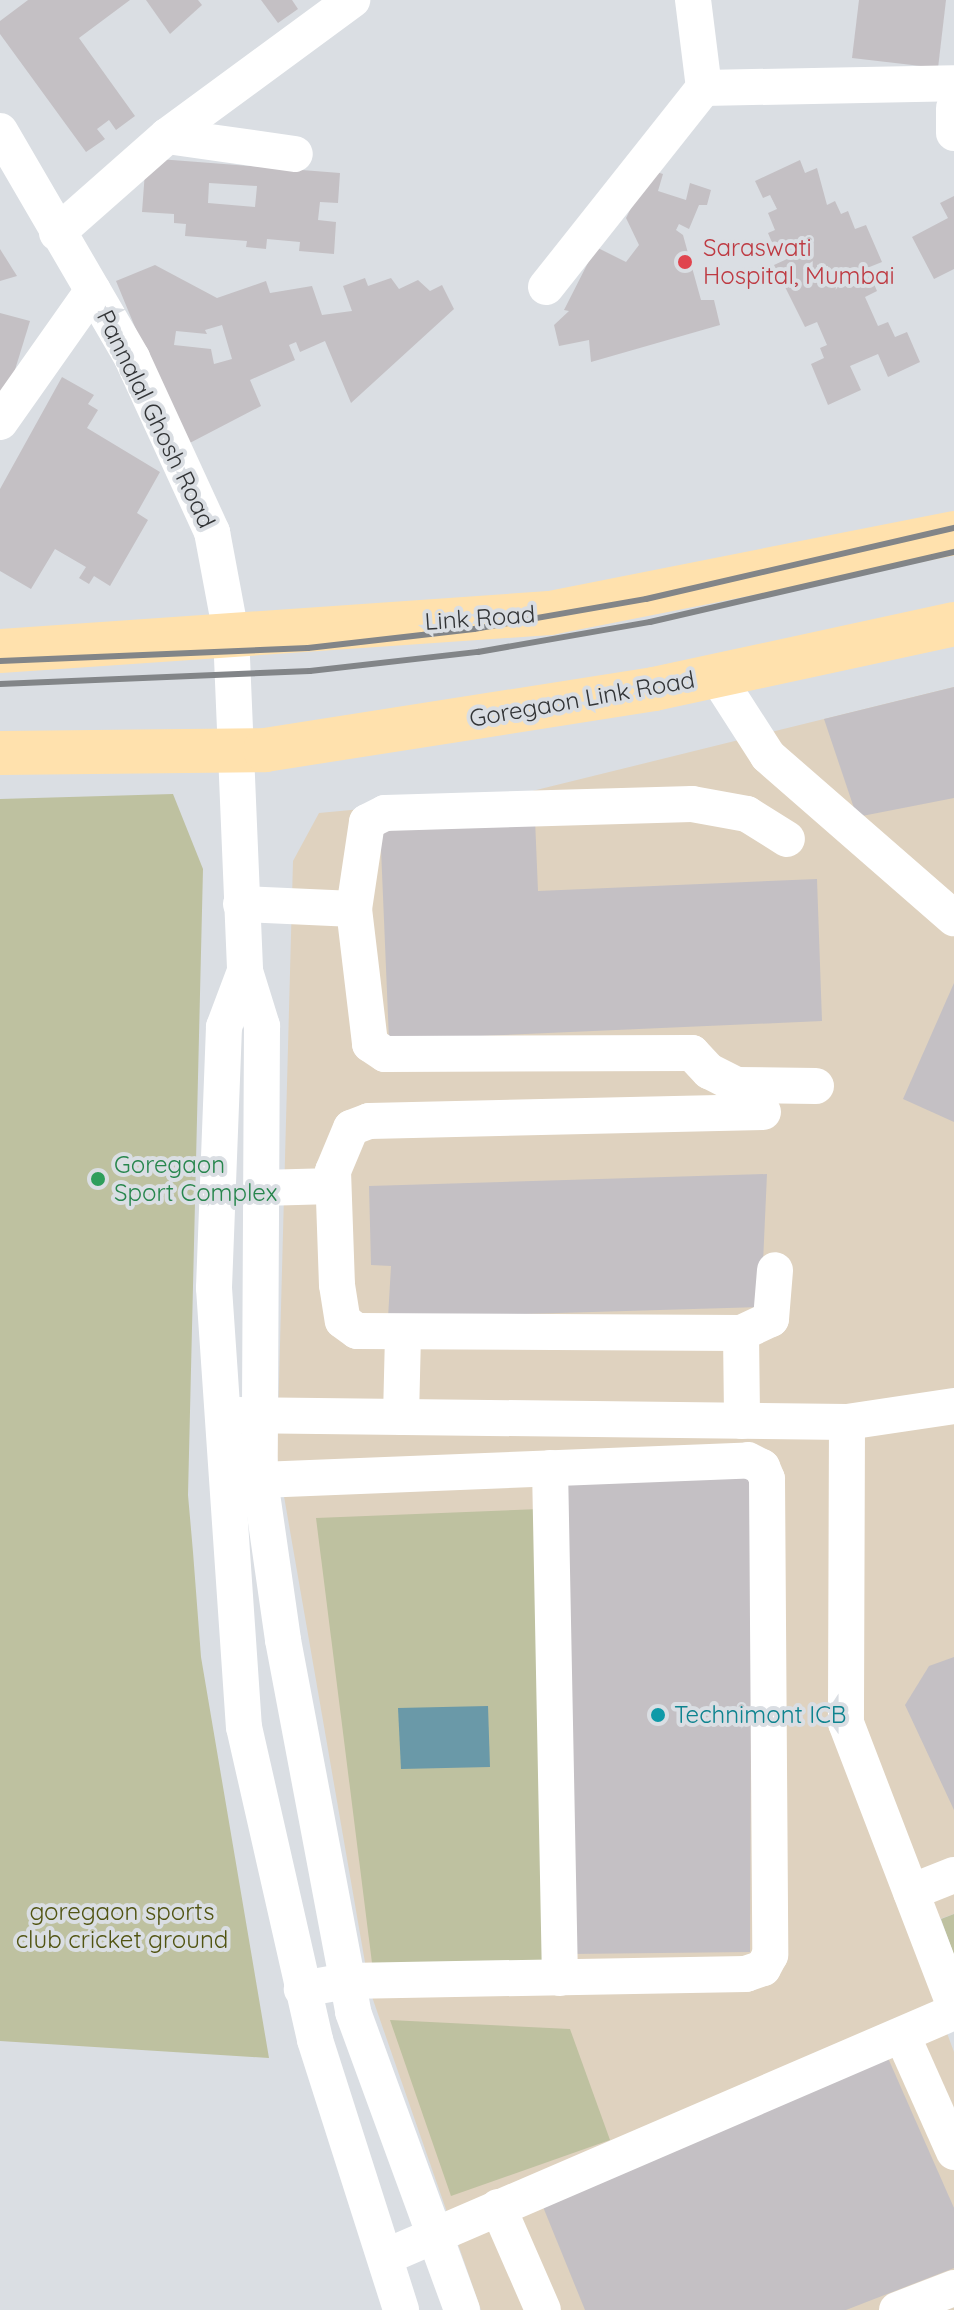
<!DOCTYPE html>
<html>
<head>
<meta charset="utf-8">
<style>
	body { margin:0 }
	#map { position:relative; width:954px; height:2310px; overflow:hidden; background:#dadee3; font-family:Quicksand,sans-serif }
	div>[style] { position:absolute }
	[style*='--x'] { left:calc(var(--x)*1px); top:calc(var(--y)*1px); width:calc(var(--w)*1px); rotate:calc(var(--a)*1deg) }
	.commercial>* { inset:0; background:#dfd2bf }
	.green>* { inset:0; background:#bec1a0 }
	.water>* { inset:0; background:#6a99a8 }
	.building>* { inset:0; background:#c4c0c4 }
	.minor>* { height:36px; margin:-18px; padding:0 18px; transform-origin:18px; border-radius:18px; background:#fff }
	.major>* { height:44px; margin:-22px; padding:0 22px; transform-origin:22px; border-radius:22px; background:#ffe1ad }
	.rail>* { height:6px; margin:-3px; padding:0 3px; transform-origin:3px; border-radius:3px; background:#828588 }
	.dots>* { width:22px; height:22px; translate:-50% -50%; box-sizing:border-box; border:4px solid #dadee3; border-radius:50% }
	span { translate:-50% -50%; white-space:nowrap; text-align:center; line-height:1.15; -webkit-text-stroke:8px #dadee3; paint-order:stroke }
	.health-label { font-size:24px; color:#be3a42 }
	.left { translate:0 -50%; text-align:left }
	.street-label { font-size:24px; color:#323436 }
	.leisure-label { font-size:24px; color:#27864d }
	.culture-label { font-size:24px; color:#0d838f }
	.park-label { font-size:24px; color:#515412 }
</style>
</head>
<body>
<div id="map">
	<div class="commercial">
		<i style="clip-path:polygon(954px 687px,954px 1914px,909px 1930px,954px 2052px,954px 2310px,481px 2310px,370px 1991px,277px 1456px,293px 861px,319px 813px,520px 794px)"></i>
	</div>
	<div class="green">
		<i style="clip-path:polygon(173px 794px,203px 869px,188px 1495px,193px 1552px,201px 1657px,269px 2058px,0 2041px,0 799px)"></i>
		<i style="clip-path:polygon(540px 1509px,546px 1973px,373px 1971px,316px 1518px)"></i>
		<i style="clip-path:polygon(954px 1914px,954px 1955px,941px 1919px)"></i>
		<i style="clip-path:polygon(390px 2020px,570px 2029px,610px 2140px,451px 2196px)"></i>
	</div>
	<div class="water">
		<i style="clip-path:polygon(488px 1706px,490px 1767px,401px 1769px,398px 1708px)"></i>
	</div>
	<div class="building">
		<i style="clip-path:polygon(28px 0,130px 0,79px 38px,135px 116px,116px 130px,109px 120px,97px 129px,105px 139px,86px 152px,0 34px,0 21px)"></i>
		<i style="clip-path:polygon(146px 0,198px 0,202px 5px,170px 34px)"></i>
		<i style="clip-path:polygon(261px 0,292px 0,298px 9px,278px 23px)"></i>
		<i style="clip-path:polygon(859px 0,946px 0,938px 68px,852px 58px)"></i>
		<i style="clip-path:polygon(evenodd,146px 158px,340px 173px,338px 203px,320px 202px,318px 220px,336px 222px,334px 254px,299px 251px,300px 242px,267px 239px,266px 249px,246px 247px,247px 241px,185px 236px,186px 224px,174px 223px,174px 214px,142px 212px,146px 158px,209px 183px,257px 186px,255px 207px,208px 203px,209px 183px)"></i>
		<i style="clip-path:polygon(800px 160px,805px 173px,817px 168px,827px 205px,835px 201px,841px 214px,848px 211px,855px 229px,866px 225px,882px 262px,867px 268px,877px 291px,865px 297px,878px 326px,888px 322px,895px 337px,907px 332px,920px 362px,888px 377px,878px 354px,850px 366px,861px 390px,828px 405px,811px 364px,824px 358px,820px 348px,827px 345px,817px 322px,805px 327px,774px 265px,787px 259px,783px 248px,776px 252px,768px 233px,775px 230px,768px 213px,777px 209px,770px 195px,763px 198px,755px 181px)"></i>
		<i style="clip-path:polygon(650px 170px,663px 174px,658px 191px,686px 200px,690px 183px,711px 190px,707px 205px,699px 205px,689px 229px,679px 224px,676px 230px,683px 235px,701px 300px,714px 300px,720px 325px,591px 362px,589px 340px,559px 346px,554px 325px,569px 311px,564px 310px,596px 247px,626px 262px,639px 245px,626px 218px)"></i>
		<i style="clip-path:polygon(954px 196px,954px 269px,934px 279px,912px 237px,948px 218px,940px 203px)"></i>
		<i style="clip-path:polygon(0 249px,17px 276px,0 281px)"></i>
		<i style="clip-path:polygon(evenodd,155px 265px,217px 298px,266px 281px,270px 293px,312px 286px,322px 315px,352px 311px,343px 286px,365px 278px,368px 286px,391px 278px,399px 289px,418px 280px,430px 291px,442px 285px,454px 309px,351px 403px,325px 341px,300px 352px,296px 342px,289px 345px,295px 360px,250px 380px,261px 406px,184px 446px,116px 281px,155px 265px,222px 325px,232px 359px,214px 364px,211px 349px,174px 345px,176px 331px,207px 334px,205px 330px,222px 325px)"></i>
		<i style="clip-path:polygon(0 313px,30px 321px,6px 399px,0 401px)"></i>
		<i style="clip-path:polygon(62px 377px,94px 395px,88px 404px,98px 410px,87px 428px,160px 472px,137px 513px,148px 520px,110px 586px,94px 576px,89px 584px,79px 578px,86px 567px,55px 549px,31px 589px,0 571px,0 489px)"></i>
		<i style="clip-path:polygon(954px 687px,954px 798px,857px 817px,824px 719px)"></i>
		<i style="clip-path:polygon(535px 819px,538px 891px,817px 879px,822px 1021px,389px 1040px,380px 825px)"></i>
		<i style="clip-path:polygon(954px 983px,954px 1122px,903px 1099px)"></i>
		<i style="clip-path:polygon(767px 1174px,761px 1307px,388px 1318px,391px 1266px,371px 1265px,369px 1186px)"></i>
		<i style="clip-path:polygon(752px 1469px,750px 1952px,570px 1954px,560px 1477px)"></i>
		<i style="clip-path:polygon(954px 1657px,954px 1810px,905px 1705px,929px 1666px)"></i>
		<i style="clip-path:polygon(888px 2058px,954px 2208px,954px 2268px,846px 2310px,585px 2310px,539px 2197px)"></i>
	</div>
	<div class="minor">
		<i style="--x:704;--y:88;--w:250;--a:-1.1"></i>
		<i style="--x:954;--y:108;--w:25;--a:90"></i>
		<i style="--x:0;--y:131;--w:263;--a:59.8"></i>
		<i style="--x:132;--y:358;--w:192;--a:65.3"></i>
		<i style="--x:212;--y:532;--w:104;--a:79.4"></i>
		<i style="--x:231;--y:634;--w:337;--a:87.6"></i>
		<i style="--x:245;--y:971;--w:58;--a:72.8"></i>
		<i style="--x:262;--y:1026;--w:454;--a:90.3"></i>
		<i style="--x:260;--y:1480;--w:162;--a:81.8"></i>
		<i style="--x:283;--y:1640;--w:379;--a:79.3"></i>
		<i style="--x:353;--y:2012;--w:317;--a:69.9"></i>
		<i style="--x:167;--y:136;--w:129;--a:8"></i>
		<i style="--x:57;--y:233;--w:147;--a:-41.4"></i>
		<i style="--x:167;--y:136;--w:230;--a:-36.3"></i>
		<i style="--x:546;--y:287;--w:254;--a:-51.6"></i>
		<i style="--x:704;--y:88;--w:89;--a:-97.1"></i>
		<i style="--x:0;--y:422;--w:161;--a:-54.8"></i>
		<i style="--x:716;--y:675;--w:96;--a:57.3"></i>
		<i style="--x:768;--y:756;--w:247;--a:41.1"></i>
		<i style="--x:241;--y:904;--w:113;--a:2.5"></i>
		<i style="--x:354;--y:909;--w:88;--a:-81.5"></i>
		<i style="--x:367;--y:822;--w:20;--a:-27"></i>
		<i style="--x:385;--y:813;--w:307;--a:-1.7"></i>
		<i style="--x:692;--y:804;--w:56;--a:10.3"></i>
		<i style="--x:747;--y:814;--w:47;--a:32"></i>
		<i style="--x:354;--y:909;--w:136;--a:83.2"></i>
		<i style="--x:370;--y:1044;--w:18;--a:34"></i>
		<i style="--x:385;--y:1054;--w:307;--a:-0.2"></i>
		<i style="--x:692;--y:1053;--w:25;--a:47"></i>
		<i style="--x:709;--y:1071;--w:30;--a:27"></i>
		<i style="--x:736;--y:1085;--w:80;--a:0.7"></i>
		<i style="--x:245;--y:971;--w:60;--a:110.6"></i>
		<i style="--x:224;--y:1027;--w:261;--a:92.2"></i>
		<i style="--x:214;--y:1288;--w:440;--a:86.1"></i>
		<i style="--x:244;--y:1727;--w:321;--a:77.2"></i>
		<i style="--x:315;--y:2040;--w:283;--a:72.3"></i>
		<i style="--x:763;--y:1112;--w:394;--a:178.7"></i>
		<i style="--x:369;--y:1121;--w:19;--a:159"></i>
		<i style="--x:351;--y:1128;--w:47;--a:112.7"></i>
		<i style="--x:333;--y:1171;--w:114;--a:88"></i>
		<i style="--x:337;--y:1285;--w:36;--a:81"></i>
		<i style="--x:343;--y:1321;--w:17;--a:36"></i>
		<i style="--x:357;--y:1331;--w:384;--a:0.3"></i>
		<i style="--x:741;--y:1333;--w:33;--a:-25"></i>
		<i style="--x:771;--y:1319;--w:49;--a:-85.3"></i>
		<i style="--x:261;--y:1188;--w:72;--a:-1.6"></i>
		<i style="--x:741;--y:1333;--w:88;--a:89.3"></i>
		<i style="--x:237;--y:1415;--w:610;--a:0.66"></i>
		<i style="--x:847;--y:1422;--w:108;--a:-8.5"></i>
		<i style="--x:401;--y:1417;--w:84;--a:-88.6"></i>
		<i style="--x:847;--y:1422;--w:301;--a:90.2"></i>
		<i style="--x:846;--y:1723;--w:301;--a:69"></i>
		<i style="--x:550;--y:1468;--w:510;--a:88.88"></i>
		<i style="--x:260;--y:1480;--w:488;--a:-2.3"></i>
		<i style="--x:748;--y:1460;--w:16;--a:27"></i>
		<i style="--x:762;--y:1467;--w:13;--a:67"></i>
		<i style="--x:767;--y:1479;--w:476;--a:89.6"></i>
		<i style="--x:770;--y:1955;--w:15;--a:118"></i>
		<i style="--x:763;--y:1968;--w:18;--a:161"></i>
		<i style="--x:746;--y:1974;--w:399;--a:179"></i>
		<i style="--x:347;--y:1981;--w:46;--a:169.9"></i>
		<i style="--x:911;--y:1892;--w:46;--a:-21.6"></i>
		<i style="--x:902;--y:2035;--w:128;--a:66"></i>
		<i style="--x:498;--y:2207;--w:112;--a:66.4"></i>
		<i style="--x:385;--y:2257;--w:620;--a:-23.3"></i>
		<i style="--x:897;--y:2310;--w:61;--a:-21.1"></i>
	</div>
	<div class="major">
		<i style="--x:0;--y:651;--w:551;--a:-3.95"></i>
		<i style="--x:550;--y:613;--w:412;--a:-11.2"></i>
		<i style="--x:0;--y:753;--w:265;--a:-0.6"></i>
		<i style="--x:265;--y:750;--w:394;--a:-8.9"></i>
		<i style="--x:654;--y:689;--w:307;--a:-12.2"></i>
	</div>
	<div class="rail">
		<i style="--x:0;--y:661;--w:308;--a:-2.4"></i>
		<i style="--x:308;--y:648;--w:167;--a:-6.5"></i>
		<i style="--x:474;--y:629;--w:175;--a:-9.9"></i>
		<i style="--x:646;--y:599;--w:316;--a:-13"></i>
		<i style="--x:0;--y:684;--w:310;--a:-2.4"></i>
		<i style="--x:310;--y:671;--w:169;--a:-6.5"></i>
		<i style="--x:478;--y:652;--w:175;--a:-9.9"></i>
		<i style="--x:650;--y:622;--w:312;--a:-13"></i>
	</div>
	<div class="dots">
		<i style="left:685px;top:262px;background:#e0444e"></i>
		<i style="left:98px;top:1179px;background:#2e9e5b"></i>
		<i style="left:658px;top:1715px;background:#0f9aa8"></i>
	</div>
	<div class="health-label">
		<span class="left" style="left:703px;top:262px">Saraswati<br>Hospital, Mumbai</span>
	</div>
	<div class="street-label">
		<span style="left:156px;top:419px;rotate:64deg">Pannalal Ghosh Road</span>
		<span style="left:480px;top:618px;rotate:-4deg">Link Road</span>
		<span style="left:582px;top:699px;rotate:-10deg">Goregaon Link Road</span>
	</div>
	<div class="leisure-label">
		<span class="left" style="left:114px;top:1179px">Goregaon<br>Sport Complex</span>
	</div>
	<div class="culture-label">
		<span class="left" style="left:674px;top:1715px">Technimont ICB</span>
	</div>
	<div class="park-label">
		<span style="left:122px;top:1926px">goregaon sports<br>club cricket ground</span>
	</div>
</div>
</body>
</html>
